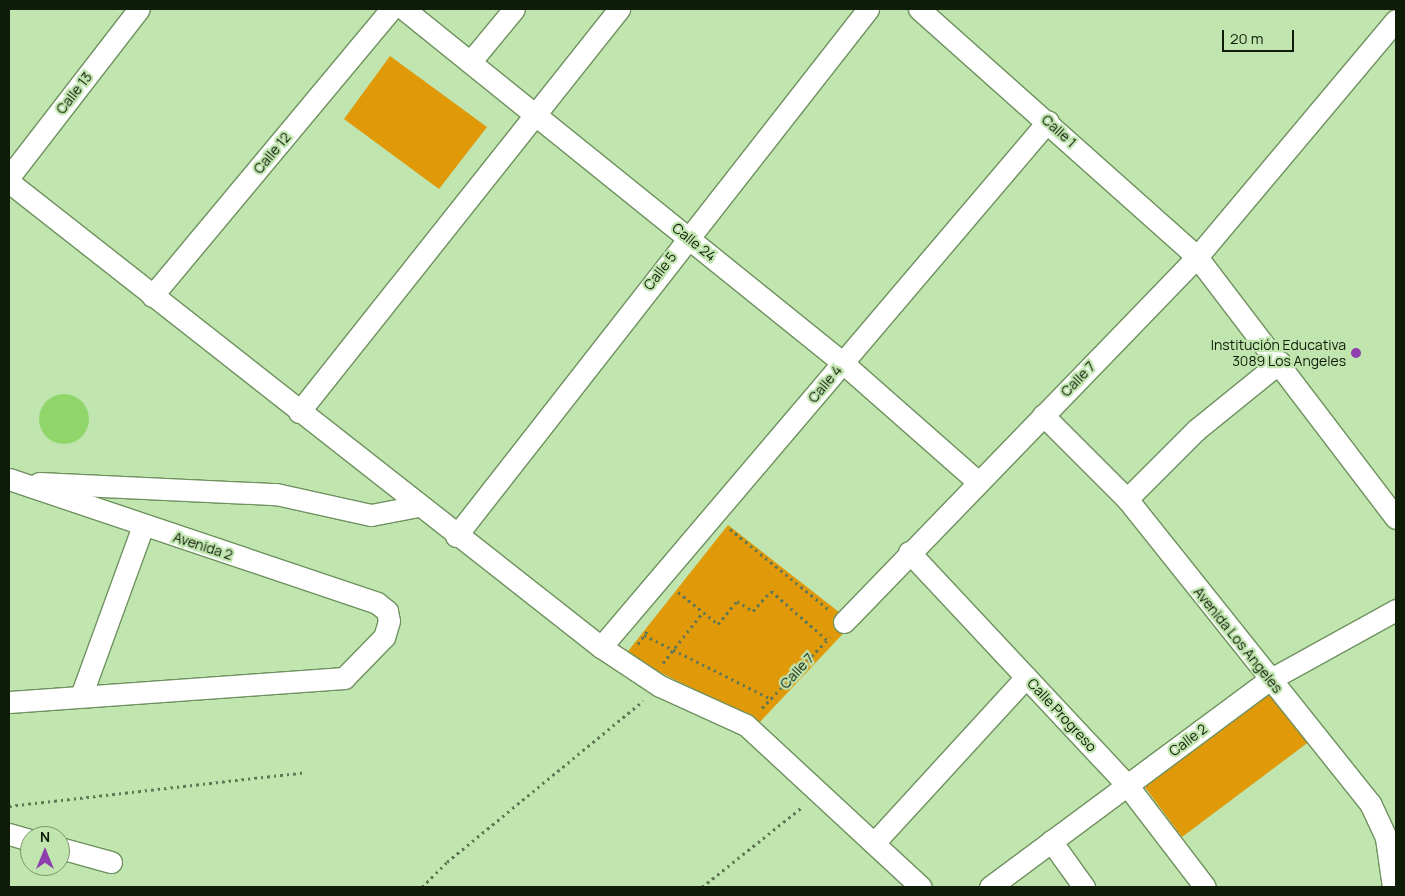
<!DOCTYPE html>
<html>
<head>
<meta charset="utf-8">
<style>
	body { margin:0 }
	#map { position:relative; width:1405px; height:896px; overflow:hidden; background:#c0e5af; font-family:Manrope,sans-serif }
	div>[style] { position:absolute }
	[style*='--x'] { left:calc(var(--x)*1px); top:calc(var(--y)*1px); width:calc(var(--w)*1px); rotate:calc(var(--a)*1deg) }
	.green>* { inset:0; background:#e09908 }
	.building>* { inset:0; background:#90d66a }
	.round { border-radius:50% }
	.path>* { height:3px; margin-top:-1.5px; transform-origin:0; background:repeating-linear-gradient(90deg,#607855 0 2.5px,transparent 0 6.5px) }
	.roads { filter:drop-shadow(1px 0 #6f915f) drop-shadow(-1px 0 #6f915f) drop-shadow(0 1px #6f915f) drop-shadow(0 -1px #6f915f) }
	.street>* { height:21px; margin:-10.5px; padding:0 10.5px; transform-origin:10.5px; border-radius:10.5px; background:#fff }
	.dots>* { width:14px; height:14px; translate:-50% -50%; box-sizing:border-box; border:2px solid #c0e5af; border-radius:50% }
	span { translate:-50% -50%; white-space:nowrap; text-align:center; line-height:1.15; -webkit-text-stroke:4.5px #c0e5af; paint-order:stroke }
	.street-label { font-size:14px; color:#0f1c08 }
	.poi-label { font-size:14px; color:#0f1c08 }
	.right { translate:-100% -50%; text-align:right }
	.frame { position:absolute; inset:0; border:10px solid #0f1c08; pointer-events:none }
	.north { position:absolute; left:20px; top:826px; width:50px; height:50px; box-sizing:border-box; background:#c0e5af; border:1px solid #79956c; border-radius:50%; rotate:0deg; font-size:14px; font-weight:700; line-height:20px; text-align:center; color:#0f1c08 }
	.north::after { content:''; display:block; margin:auto; width:18px; height:22px; background:#8f3ead; clip-path:polygon(50% 0,100% 100%,50% 72%,0 100%) }
	.scale { position:absolute; left:1222px; top:30px; width:72px; height:22px; box-sizing:border-box; border:2px solid #0f1c08; border-top:0; padding-left:6px; font-size:15px; line-height:18px; white-space:nowrap; color:#0f1c08; -webkit-text-stroke:4px #c0e5af; paint-order:stroke }
</style>
</head>
<body>
<div id="map">
	<div class="green">
		<i style="clip-path:polygon(390px 56px,487px 127px,439px 189px,344px 119px)"></i>
		<i style="clip-path:polygon(728px 525px,853px 623px,760px 722px,625px 655px)"></i>
		<i style="clip-path:polygon(1263px 696px,1279px 696px,1314px 738px,1182px 837px,1144px 786px)"></i>
	</div>
	<div class="building">
		<i class="round" style="left:39px;top:394px;width:50px;height:50px"></i>
	</div>
	<div class="path">
		<i style="--x:730;--y:529;--w:127;--a:39.2"></i>
		<i style="--x:678;--y:592;--w:51;--a:38.7"></i>
		<i style="--x:718;--y:624;--w:30;--a:-50"></i>
		<i style="--x:737;--y:601;--w:19;--a:32"></i>
		<i style="--x:753;--y:611;--w:27;--a:-48"></i>
		<i style="--x:771;--y:591;--w:74;--a:41.2"></i>
		<i style="--x:644;--y:635;--w:142;--a:26.7"></i>
		<i style="--x:638;--y:644;--w:16;--a:-55"></i>
		<i style="--x:663;--y:663;--w:65;--a:-51.9"></i>
		<i style="--x:762;--y:708;--w:98;--a:-46.2"></i>
		<i style="--x:9;--y:806;--w:299;--a:-6.5"></i>
		<i style="--x:422;--y:887;--w:35;--a:-45"></i>
		<i style="--x:447;--y:862;--w:254;--a:-39.4"></i>
		<i style="--x:702;--y:887;--w:127;--a:-38.6"></i>
	</div>
	<div class="roads">
		<div class="street">
			<i style="--x:404;--y:9;--w:564;--a:38.88"></i>
			<i style="--x:843;--y:363;--w:180;--a:41.4"></i>
			<i style="--x:919;--y:9;--w:373;--a:41.7"></i>
			<i style="--x:1197;--y:257;--w:328;--a:52.7"></i>
			<i style="--x:471;--y:61;--w:67;--a:-50.4"></i>
			<i style="--x:9;--y:177;--w:212;--a:-52.3"></i>
			<i style="--x:9;--y:182;--w:753;--a:38.15"></i>
			<i style="--x:601;--y:647;--w:71;--a:33.5"></i>
			<i style="--x:660;--y:686;--w:94;--a:24.4"></i>
			<i style="--x:746;--y:725;--w:238;--a:42.8"></i>
			<i style="--x:152;--y:296;--w:373;--a:-50.2"></i>
			<i style="--x:299;--y:412;--w:515;--a:-51.55"></i>
			<i style="--x:1043;--y:415;--w:119;--a:45"></i>
			<i style="--x:1127;--y:499;--w:389;--a:51.4"></i>
			<i style="--x:1370;--y:803;--w:38;--a:65"></i>
			<i style="--x:1386;--y:838;--w:49;--a:81.9"></i>
			<i style="--x:9;--y:479;--w:388;--a:18.6"></i>
			<i style="--x:377;--y:603;--w:13;--a:39"></i>
			<i style="--x:387;--y:611;--w:10;--a:79"></i>
			<i style="--x:389;--y:621;--w:17;--a:107"></i>
			<i style="--x:384;--y:637;--w:57;--a:134.3"></i>
			<i style="--x:344;--y:678;--w:336;--a:175.9"></i>
			<i style="--x:39;--y:483;--w:237;--a:2.7"></i>
			<i style="--x:276;--y:494;--w:97;--a:12.5"></i>
			<i style="--x:371;--y:515;--w:48;--a:-10.8"></i>
			<i style="--x:1127;--y:499;--w:98;--a:-45"></i>
			<i style="--x:1196;--y:430;--w:108;--a:-39"></i>
			<i style="--x:456;--y:536;--w:669;--a:-51.98"></i>
			<i style="--x:909;--y:552;--w:319;--a:46.9"></i>
			<i style="--x:1127;--y:785;--w:128;--a:52.6"></i>
			<i style="--x:844;--y:622;--w:508;--a:-45.96"></i>
			<i style="--x:1197;--y:257;--w:309;--a:-50"></i>
			<i style="--x:601;--y:647;--w:690;--a:-49.64"></i>
			<i style="--x:81;--y:696;--w:181;--a:-70"></i>
			<i style="--x:9;--y:834;--w:22;--a:16"></i>
			<i style="--x:1051;--y:841;--w:57;--a:54.3"></i>
			<i style="--x:874;--y:843;--w:225;--a:-47.5"></i>
			<i style="--x:60;--y:848;--w:53;--a:15.4"></i>
			<i style="--x:990;--y:887;--w:347;--a:-36.6"></i>
			<i style="--x:1269;--y:680;--w:145;--a:-28.9"></i>
		</div>
	</div>
	<div class="dots">
		<i style="left:1356px;top:353px;background:#8f3ead"></i>
	</div>
	<div class="street-label">
		<span style="left:74px;top:93px;rotate:-52deg">Calle 13</span>
		<span style="left:1059px;top:131px;rotate:42deg">Calle 1</span>
		<span style="left:272px;top:153px;rotate:-50deg">Calle 12</span>
		<span style="left:694px;top:242px;rotate:39deg">Calle 24</span>
		<span style="left:660px;top:271px;rotate:-52deg">Calle 5</span>
		<span style="left:1078px;top:379px;rotate:-46deg">Calle 7</span>
		<span style="left:825px;top:384px;rotate:-50deg">Calle 4</span>
		<span style="left:203px;top:546px;rotate:18deg">Avenida 2</span>
		<span style="left:1238px;top:640px;rotate:51deg">Avenida Los Angeles</span>
		<span style="left:797px;top:671px;rotate:-47deg">Calle 7</span>
		<span style="left:1062px;top:715px;rotate:47deg">Calle Progreso</span>
		<span style="left:1188px;top:740px;rotate:-37deg">Calle 2</span>
	</div>
	<div class="poi-label">
		<span class="right" style="left:1346px;top:353px">Institución Educativa<br>3089 Los Angeles</span>
	</div>
	<div class="frame"></div>
	<div class="north">N</div>
	<div class="scale">20 m</div>
</div>
</body>
</html>
